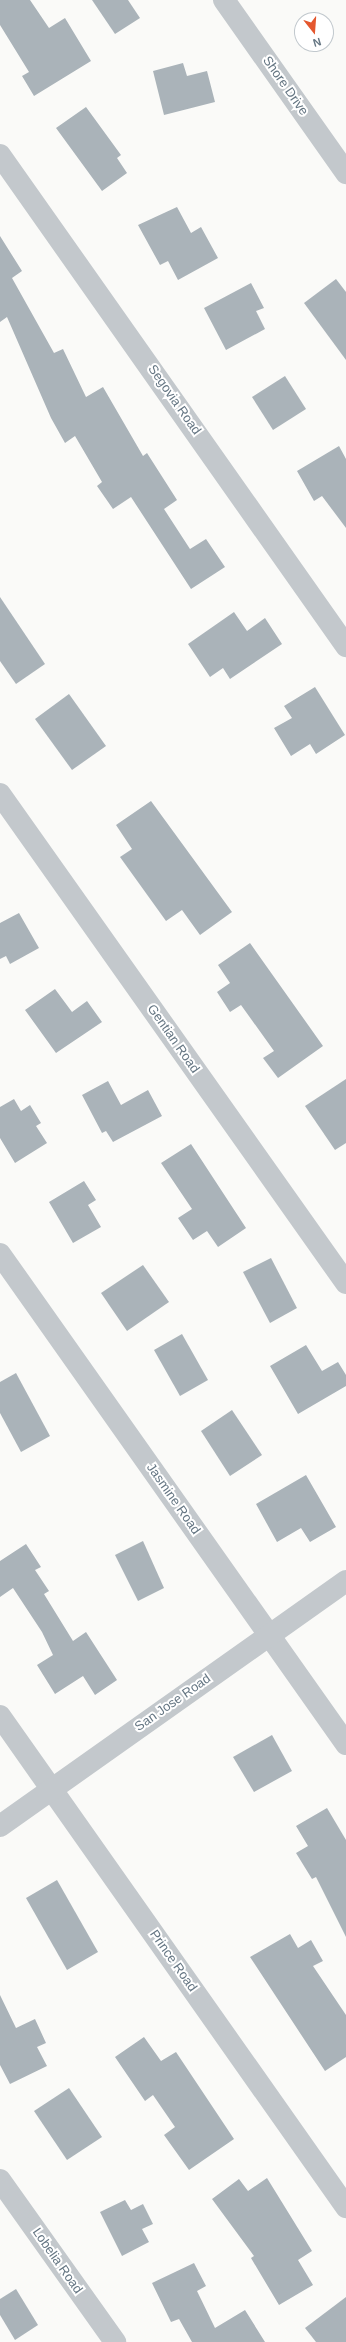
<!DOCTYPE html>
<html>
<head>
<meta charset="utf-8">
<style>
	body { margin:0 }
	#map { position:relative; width:346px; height:2342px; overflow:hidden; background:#fafaf8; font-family:Arial,sans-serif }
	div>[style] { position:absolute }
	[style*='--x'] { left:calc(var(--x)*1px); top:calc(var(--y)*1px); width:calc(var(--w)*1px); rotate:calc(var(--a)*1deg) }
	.building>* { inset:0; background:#aab3b9 }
	.minor>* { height:22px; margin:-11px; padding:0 11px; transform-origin:11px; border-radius:11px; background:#c3c8cc }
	span { translate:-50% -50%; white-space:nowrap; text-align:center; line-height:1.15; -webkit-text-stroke:4px #fff; paint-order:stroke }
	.street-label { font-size:13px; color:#657683 }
	.north { position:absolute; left:294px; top:12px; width:40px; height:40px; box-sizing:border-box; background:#fff; border:1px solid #c1c8cd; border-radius:50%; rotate:163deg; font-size:11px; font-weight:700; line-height:16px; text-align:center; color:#657683 }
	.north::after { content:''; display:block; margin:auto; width:14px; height:18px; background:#e4572e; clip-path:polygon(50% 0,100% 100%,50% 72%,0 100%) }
</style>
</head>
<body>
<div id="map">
	<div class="building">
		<i style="clip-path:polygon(0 0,30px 0,49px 28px,65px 18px,91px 61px,34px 96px,22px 76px,29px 72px,0 25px)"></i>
		<i style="clip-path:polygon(92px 0,128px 0,140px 18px,115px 34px)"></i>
		<i style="clip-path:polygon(183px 63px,187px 76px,207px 71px,215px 102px,164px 115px,153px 71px)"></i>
		<i style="clip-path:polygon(86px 107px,121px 155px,117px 158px,127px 173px,102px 191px,56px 128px)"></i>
		<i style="clip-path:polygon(177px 207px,191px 233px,201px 227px,218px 258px,178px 280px,168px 261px,160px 265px,138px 225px)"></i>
		<i style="clip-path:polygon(0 236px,22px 271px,12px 278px,54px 353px,63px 349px,86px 397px,103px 387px,143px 456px,147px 453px,177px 500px,164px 509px,190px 549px,206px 539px,225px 567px,191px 589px,131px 497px,113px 509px,97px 486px,102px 482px,75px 436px,65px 443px,51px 418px,7px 317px,0 322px)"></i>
		<i style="clip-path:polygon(336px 279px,346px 292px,346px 360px,304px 303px)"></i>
		<i style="clip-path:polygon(251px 283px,264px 308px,256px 311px,265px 329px,226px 350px,204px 308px)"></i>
		<i style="clip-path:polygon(285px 376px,306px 409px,273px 430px,252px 397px)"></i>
		<i style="clip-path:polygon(339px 446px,346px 459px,346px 528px,322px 496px,314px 501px,297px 471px)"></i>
		<i style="clip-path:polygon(0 597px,45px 664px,16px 684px,0 661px)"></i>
		<i style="clip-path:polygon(234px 612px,247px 631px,265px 618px,282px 644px,230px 679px,223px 668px,210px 677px,188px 644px)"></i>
		<i style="clip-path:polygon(315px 687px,345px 735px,316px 754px,310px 744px,291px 756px,274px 728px,292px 718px,284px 706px)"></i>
		<i style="clip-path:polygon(69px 694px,106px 746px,72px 770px,35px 719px)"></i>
		<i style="clip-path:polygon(151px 801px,232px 912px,200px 935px,182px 910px,166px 921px,120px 857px,132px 849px,116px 825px)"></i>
		<i style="clip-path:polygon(19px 913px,39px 948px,10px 964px,6px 956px,0 959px,0 923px)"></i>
		<i style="clip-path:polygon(250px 943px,323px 1046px,278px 1078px,263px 1058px,274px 1051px,241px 1005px,230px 1012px,217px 992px,230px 983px,218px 965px)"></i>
		<i style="clip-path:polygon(55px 989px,72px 1012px,87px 1001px,102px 1022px,56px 1053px,25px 1010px)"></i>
		<i style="clip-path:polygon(346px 1079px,346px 1143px,335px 1150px,305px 1106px)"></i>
		<i style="clip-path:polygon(108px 1081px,121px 1105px,148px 1090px,162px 1116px,113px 1142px,106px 1131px,102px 1133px,82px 1095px)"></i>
		<i style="clip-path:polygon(14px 1099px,21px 1111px,30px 1105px,41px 1123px,36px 1126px,47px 1143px,15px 1163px,0 1138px,0 1107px)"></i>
		<i style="clip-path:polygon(191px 1144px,246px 1228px,218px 1247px,207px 1231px,193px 1240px,178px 1218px,192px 1209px,161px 1163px)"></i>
		<i style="clip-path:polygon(84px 1181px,96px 1200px,88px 1205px,101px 1227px,73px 1243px,49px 1202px)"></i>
		<i style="clip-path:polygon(271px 1258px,297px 1308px,270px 1323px,243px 1272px)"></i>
		<i style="clip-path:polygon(143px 1265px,169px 1302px,127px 1331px,101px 1293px)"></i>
		<i style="clip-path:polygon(182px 1334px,208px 1380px,180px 1396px,154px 1350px)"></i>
		<i style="clip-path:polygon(306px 1345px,322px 1371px,338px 1362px,346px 1375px,346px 1386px,298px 1414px,270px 1366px)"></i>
		<i style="clip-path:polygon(16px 1373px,50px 1436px,21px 1452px,0 1413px,0 1382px)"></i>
		<i style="clip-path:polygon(232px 1410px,262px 1455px,230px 1476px,201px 1431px)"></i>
		<i style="clip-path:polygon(306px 1475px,336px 1527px,310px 1542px,301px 1528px,277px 1542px,256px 1504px)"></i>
		<i style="clip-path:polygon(143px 1541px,164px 1588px,138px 1601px,115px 1555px)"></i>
		<i style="clip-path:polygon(26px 1544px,41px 1567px,35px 1570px,49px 1591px,44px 1594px,73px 1641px,86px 1632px,117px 1680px,95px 1695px,83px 1676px,55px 1694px,37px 1665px,53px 1655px,42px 1632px,13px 1588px,0 1597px,0 1561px)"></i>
		<i style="clip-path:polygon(272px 1735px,292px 1771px,254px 1792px,233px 1757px)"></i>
		<i style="clip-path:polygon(327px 1808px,346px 1840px,346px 1937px,316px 1877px,312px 1879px,296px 1853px,308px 1846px,296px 1826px)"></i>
		<i style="clip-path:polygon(57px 1880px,98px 1952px,67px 1970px,26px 1898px)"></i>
		<i style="clip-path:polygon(290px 1934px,298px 1948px,311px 1940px,323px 1961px,313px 1966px,346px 2015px,346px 2057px,325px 2071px,250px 1957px)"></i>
		<i style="clip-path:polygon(0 1995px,16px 2028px,35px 2019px,46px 2043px,37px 2047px,47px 2066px,10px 2084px,0 2065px)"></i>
		<i style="clip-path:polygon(144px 2037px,161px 2061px,176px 2052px,234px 2139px,189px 2170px,164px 2135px,175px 2127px,153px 2095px,145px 2101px,115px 2057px)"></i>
		<i style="clip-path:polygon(69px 2088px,102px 2137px,67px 2160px,34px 2111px)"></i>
		<i style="clip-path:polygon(267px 2178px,312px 2251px,298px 2260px,313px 2285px,279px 2305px,251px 2258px,254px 2256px,212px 2199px,239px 2179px,248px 2191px)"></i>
		<i style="clip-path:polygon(125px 2200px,131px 2210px,143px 2204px,153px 2224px,142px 2229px,149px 2242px,122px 2256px,100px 2212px)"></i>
		<i style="clip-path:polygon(194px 2263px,206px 2286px,197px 2291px,215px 2328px,245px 2310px,265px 2342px,192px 2342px,179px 2319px,171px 2322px,152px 2283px)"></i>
		<i style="clip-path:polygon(16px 2289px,38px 2325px,15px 2340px,0 2315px,0 2299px)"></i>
		<i style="clip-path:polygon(346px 2297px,346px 2342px,316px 2342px,305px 2328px)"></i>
	</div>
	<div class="minor">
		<i style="--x:224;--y:0;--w:212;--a:54.8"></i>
		<i style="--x:0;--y:155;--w:601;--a:54.83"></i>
		<i style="--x:0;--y:794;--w:599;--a:54.72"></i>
		<i style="--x:0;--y:1254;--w:600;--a:54.77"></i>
		<i style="--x:0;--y:1716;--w:601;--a:54.83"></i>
		<i style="--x:0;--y:1826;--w:424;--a:-35.3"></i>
		<i style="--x:0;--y:2180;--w:199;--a:54.6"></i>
	</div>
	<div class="street-label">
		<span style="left:285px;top:86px;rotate:55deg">Shore Drive</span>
		<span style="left:174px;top:400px;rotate:55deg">Segovia Road</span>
		<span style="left:173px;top:1039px;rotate:55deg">Gentian Road</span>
		<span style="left:173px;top:1499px;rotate:55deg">Jasmine Road</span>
		<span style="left:173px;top:1703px;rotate:-35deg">San Jose Road</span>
		<span style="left:173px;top:1961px;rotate:55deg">Prince Road</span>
		<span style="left:57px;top:2261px;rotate:55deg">Lobelia Road</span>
	</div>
	<div class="north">N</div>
</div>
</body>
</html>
